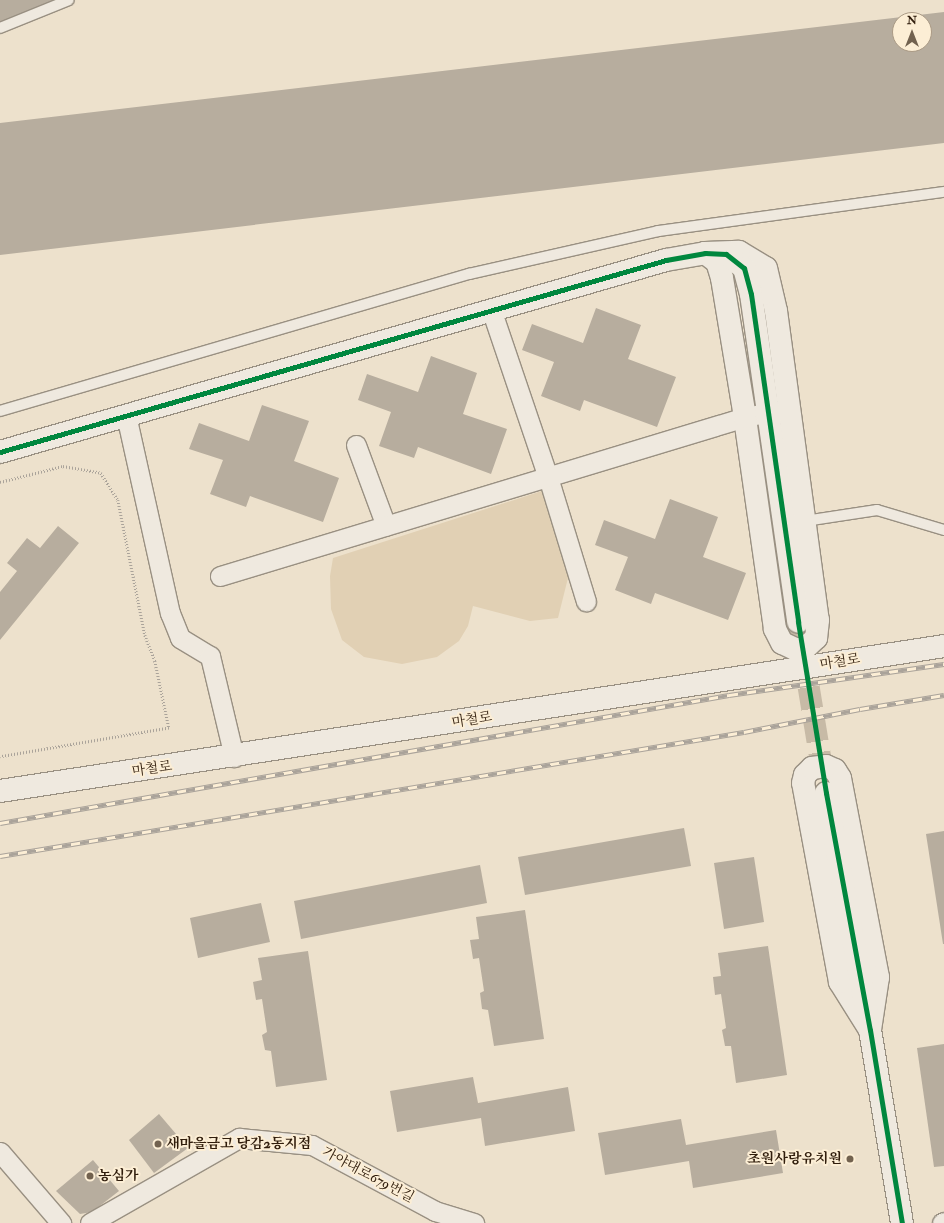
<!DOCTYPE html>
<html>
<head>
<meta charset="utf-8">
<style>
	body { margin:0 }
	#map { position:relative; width:944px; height:1223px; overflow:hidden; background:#ede1cc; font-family:"IM FELL Double Pica","Noto Serif KR",serif }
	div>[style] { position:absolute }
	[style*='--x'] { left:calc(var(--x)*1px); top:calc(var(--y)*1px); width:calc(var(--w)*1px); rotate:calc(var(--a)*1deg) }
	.green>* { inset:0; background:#e1d0b4 }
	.building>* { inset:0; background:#b7ad9e }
	.tertiary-tunnel>* { height:22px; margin-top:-11px; transform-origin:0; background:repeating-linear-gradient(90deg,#c7baa6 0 22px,transparent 0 33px) }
	.path>* { height:2.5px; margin-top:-1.25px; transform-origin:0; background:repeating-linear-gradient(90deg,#aaa39a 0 1px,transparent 0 3px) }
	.roads { filter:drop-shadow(1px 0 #999082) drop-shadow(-1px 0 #999082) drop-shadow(0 1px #999082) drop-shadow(0 -1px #999082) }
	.service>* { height:10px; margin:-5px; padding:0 5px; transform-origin:5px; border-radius:5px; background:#efe9df }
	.minor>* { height:19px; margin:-9.5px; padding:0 9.5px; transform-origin:9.5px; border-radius:9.5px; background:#efe9df }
	.tertiary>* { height:22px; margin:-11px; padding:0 11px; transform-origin:11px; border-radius:11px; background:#efe9df }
	.secondary>* { height:22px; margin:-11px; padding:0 11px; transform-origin:11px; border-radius:11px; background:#efe9df }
	.rail>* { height:4.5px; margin-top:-2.25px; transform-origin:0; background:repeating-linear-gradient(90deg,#fceed5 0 9px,#aaa39a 0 18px); box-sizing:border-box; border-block:1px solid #aaa39a }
	.cycleway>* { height:5px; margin:-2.5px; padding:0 2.5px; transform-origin:2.5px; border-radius:2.5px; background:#00873e }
	.dots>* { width:11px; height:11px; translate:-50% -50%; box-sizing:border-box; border:2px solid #fceed5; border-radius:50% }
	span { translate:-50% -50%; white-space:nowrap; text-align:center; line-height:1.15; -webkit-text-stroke:4px #fceed5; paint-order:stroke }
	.street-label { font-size:14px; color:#301d0c }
	.poi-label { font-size:14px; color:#301d0c; font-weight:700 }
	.left { translate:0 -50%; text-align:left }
	.right { translate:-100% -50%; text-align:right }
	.north { position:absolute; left:892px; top:12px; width:40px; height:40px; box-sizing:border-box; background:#fceed5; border:1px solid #aa9a85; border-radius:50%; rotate:0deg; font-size:11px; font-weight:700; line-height:16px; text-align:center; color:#301d0c }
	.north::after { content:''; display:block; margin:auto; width:14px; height:18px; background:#72624f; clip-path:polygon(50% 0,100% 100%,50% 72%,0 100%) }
</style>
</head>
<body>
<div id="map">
	<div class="green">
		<i style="clip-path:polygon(542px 491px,569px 574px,558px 618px,530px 621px,473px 606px,468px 626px,459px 641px,437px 657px,402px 664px,364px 657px,342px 640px,331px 609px,330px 576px,333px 558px)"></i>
	</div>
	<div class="building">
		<i style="clip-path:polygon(0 0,54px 0,0 22px)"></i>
		<i style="clip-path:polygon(evenodd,944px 12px,944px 143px,0 255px,0 123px,944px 12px,900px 20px,924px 20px,924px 44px,900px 44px,900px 20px)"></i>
		<i style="clip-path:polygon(596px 308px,641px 325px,628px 359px,676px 377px,657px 427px,584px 400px,580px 411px,541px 396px,554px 362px,522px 350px,532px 324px,583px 343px)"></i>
		<i style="clip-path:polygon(431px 356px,477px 373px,463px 414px,507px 429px,491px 474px,418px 447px,414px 458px,379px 446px,391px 412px,358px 400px,367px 374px,418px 392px)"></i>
		<i style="clip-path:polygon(262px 405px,309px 421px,294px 461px,339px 478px,323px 522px,250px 496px,246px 507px,210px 494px,223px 460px,189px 449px,199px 423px,249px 441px)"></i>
		<i style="clip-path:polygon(670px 499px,718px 517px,703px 557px,746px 573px,728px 620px,655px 593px,651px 604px,615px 590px,628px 557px,595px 545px,604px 520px,655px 539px)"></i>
		<i style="clip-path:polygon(58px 526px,79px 543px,0 640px,0 592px,17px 571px,7px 563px,27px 538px,40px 548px)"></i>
		<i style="clip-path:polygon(684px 828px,691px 866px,525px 895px,518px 857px)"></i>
		<i style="clip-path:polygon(944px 831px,944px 944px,943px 944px,926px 834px)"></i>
		<i style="clip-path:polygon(754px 857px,764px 922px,724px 929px,714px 863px)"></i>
		<i style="clip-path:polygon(480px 865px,487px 903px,301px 939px,294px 901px)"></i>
		<i style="clip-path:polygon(261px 903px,270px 942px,198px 958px,190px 918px)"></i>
		<i style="clip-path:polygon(525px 910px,544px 1039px,494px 1046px,488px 1010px,482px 1009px,480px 993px,484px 991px,479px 958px,473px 959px,470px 940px,479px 939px,476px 917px)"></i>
		<i style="clip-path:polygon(768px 946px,787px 1075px,736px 1083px,731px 1046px,725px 1046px,722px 1030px,726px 1028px,721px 994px,715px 995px,713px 977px,721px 976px,718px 953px)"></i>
		<i style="clip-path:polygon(308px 951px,327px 1080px,276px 1087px,271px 1051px,265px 1050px,262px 1035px,267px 1032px,262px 999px,256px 1000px,253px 982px,262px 980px,258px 958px)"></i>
		<i style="clip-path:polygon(944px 1044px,944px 1166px,934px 1167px,917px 1048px)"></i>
		<i style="clip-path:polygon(473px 1077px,478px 1103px,568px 1087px,575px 1131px,485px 1146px,481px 1118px,397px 1132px,390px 1091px)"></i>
		<i style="clip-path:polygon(159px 1114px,188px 1148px,154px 1173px,129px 1140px)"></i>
		<i style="clip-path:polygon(681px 1119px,686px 1145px,776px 1130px,783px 1173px,693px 1188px,689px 1161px,605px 1175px,598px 1133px)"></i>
		<i style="clip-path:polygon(93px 1160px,119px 1191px,92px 1212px,80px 1214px,56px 1191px)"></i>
	</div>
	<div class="tertiary-tunnel">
		<i style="--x:798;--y:622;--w:173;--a:80.7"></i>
	</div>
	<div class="path">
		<i style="--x:0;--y:482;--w:65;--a:-14.3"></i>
		<i style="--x:63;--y:466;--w:39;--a:10"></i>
		<i style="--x:101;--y:473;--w:32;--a:58"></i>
		<i style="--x:118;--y:500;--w:138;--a:78.7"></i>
		<i style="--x:145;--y:635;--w:28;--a:69"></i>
		<i style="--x:155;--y:661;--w:68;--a:78.2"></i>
		<i style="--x:169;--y:728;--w:171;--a:170.3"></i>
	</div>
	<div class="roads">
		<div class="service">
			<i style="--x:0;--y:28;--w:74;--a:-22.1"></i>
			<i style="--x:0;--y:411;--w:489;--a:-16.3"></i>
			<i style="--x:469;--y:274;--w:194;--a:-12.8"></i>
			<i style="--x:658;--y:231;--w:289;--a:-7.8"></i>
			<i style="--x:805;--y:521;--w:73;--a:-8.7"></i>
			<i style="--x:877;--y:510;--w:70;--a:16.6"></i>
		</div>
		<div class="minor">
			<i style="--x:491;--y:309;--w:177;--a:71.3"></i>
			<i style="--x:548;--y:477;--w:130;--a:73"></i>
			<i style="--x:126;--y:415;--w:203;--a:77.5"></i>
			<i style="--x:170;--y:613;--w:27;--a:68"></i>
			<i style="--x:180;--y:638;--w:35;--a:31"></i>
			<i style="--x:210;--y:656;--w:104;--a:76.6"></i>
			<i style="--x:356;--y:445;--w:86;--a:69.7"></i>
			<i style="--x:220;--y:576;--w:549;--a:-16.85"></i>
			<i style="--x:745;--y:417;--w:38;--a:-11"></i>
			<i style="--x:0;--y:1152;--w:94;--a:49.3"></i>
			<i style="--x:90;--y:1223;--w:172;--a:-29.7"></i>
			<i style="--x:239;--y:1138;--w:73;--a:5.5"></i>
			<i style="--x:312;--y:1145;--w:140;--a:28.2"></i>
			<i style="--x:435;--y:1211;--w:41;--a:17.1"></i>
			<i style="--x:942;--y:1223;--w:2;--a:-27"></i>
		</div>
		<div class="tertiary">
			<i style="--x:739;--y:252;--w:31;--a:31"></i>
			<i style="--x:766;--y:268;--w:44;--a:76.9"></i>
			<i style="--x:776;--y:311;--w:312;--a:82.3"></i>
			<i style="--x:818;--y:620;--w:18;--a:96"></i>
			<i style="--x:816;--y:638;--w:16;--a:137"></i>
			<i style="--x:804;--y:649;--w:9;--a:180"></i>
			<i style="--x:795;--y:649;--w:14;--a:-155"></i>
			<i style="--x:782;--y:643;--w:16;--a:-117"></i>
			<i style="--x:775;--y:629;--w:214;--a:-98.1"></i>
			<i style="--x:745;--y:417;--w:141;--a:-99.4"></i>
			<i style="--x:722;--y:278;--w:17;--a:-107"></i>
			<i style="--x:717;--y:262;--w:15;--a:-143"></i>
			<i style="--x:705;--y:253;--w:34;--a:-2"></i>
			<i style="--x:0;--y:452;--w:693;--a:-16.08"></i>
			<i style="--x:666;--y:260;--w:40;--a:-10"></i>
			<i style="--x:705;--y:253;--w:21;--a:3"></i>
			<i style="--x:726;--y:254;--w:23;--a:38"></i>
			<i style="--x:744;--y:268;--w:27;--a:75"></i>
			<i style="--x:751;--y:294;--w:331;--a:81.8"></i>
			<i style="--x:826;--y:766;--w:10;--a:24"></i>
			<i style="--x:835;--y:770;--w:9;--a:58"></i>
			<i style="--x:840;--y:778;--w:203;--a:79.2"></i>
			<i style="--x:878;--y:977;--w:54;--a:98.6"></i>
			<i style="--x:870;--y:1030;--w:57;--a:-122"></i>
			<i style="--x:840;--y:982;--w:202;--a:-100.5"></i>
			<i style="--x:803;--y:783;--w:8;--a:-76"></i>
			<i style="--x:805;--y:775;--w:10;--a:-45"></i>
			<i style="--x:812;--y:768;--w:14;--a:-8"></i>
			<i style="--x:826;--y:793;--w:241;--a:79.5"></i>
			<i style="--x:870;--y:1030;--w:196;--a:80.6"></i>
		</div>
		<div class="secondary">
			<i style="--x:0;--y:791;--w:955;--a:-8.73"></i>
		</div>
	</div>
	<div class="rail">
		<i style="--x:0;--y:823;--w:740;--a:-9.96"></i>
		<i style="--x:729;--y:695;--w:217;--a:-8.2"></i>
		<i style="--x:0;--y:856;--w:754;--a:-9.46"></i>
		<i style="--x:744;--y:732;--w:118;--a:-11.2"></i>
		<i style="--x:860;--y:709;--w:85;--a:-9.5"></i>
	</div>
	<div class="cycleway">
		<i style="--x:0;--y:452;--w:693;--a:-16.08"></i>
		<i style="--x:666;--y:260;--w:40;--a:-10"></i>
		<i style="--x:705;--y:253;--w:21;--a:3"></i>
		<i style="--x:726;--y:254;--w:23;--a:38"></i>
		<i style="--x:744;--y:268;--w:27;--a:75"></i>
		<i style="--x:751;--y:294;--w:331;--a:81.8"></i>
		<i style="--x:798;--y:622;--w:173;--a:80.7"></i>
		<i style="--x:826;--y:793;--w:241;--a:79.5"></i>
		<i style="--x:870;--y:1030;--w:196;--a:80.6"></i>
	</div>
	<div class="dots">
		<i style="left:158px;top:1144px;background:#72624f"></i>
		<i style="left:850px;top:1159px;background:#72624f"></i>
		<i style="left:90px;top:1176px;background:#72624f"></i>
	</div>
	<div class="street-label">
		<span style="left:840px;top:662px;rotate:-9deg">마철로</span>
		<span style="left:472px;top:720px;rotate:-9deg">마철로</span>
		<span style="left:152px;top:769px;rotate:-8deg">마철로</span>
		<span style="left:368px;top:1175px;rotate:28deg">가야대로679번길</span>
	</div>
	<div class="poi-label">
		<span class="left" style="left:166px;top:1144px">새마을금고 당감2동지점</span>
		<span class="right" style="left:842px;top:1159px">초원사랑유치원</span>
		<span class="left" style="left:98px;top:1176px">농심가</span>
	</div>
	<div class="north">N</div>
</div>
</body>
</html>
